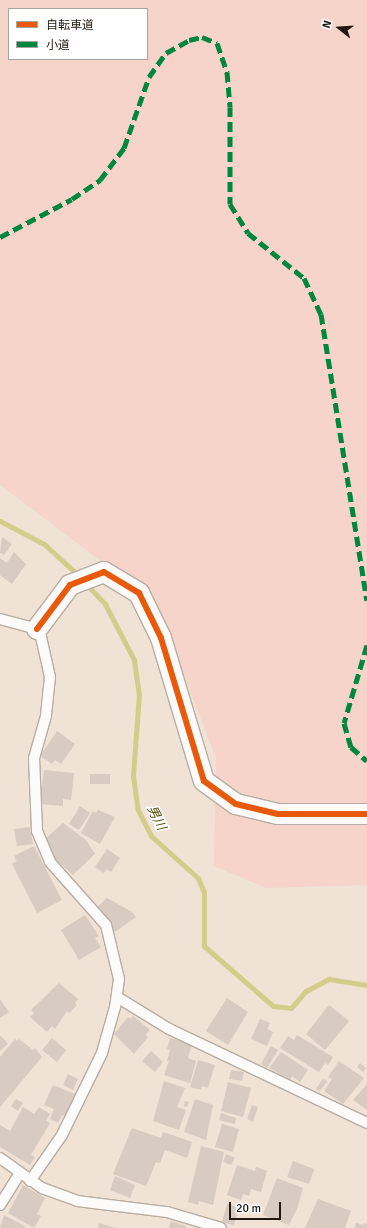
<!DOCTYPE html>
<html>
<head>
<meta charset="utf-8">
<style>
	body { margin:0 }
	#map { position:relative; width:367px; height:1228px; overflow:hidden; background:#f0e2d5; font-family:Signika,"Noto Sans JP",sans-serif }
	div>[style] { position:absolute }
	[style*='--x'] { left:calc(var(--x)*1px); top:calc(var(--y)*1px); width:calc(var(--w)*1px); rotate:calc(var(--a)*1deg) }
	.green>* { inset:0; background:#f6d4ca }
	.stream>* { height:5px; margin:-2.5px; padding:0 2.5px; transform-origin:2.5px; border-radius:2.5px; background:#d4cc89 }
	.building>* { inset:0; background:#d7cbc2 }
	.roads { filter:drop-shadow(1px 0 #b7ada2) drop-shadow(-1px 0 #b7ada2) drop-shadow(0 1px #b7ada2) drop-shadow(0 -1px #b7ada2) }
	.lane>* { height:10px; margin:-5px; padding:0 5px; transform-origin:5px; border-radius:5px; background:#fdfbf9 }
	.street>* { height:20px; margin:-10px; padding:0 10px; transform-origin:10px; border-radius:10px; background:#fdfbf9 }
	.quiet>* { height:5px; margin-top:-2.5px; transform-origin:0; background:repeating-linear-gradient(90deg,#00873e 0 10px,transparent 0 15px) }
	.cycleway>* { height:6px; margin:-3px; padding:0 3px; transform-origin:3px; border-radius:3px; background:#e8590c }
	span { translate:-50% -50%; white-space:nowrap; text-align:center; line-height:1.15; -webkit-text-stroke:3px #fff; paint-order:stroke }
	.water-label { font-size:13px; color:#595411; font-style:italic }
	.legend { position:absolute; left:8px; top:8px; width:140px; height:52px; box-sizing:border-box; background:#fff; border:1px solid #a6a39f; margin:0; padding:5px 7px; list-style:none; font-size:12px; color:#21190f }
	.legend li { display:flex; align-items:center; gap:8px; height:20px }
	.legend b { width:20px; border:1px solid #a6a39f }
	.north { position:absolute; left:319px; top:8px; width:40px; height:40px; -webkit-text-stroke:3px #fff; paint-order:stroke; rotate:287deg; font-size:11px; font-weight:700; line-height:16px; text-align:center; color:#21190f }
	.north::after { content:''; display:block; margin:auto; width:14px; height:18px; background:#21190f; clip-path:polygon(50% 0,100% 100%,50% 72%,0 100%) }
	.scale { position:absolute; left:229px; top:1202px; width:52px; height:18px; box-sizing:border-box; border:2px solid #21190f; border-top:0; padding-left:5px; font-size:12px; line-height:14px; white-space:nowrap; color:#21190f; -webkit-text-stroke:3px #fff; paint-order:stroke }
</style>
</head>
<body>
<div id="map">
	<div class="green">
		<i style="clip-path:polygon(evenodd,0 0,367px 0,367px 885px,266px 888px,214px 866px,216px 758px,158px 609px,106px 565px,0 485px,0 0,9px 9px,147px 9px,147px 59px,9px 59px,9px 9px)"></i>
	</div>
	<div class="stream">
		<i style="--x:0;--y:521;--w:50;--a:27.6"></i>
		<i style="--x:44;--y:544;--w:47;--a:42.4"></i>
		<i style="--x:86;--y:584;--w:28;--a:46"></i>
		<i style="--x:105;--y:604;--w:63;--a:62.6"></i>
		<i style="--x:134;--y:660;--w:34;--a:82"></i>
		<i style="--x:139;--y:694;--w:82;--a:94.2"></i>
		<i style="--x:133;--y:776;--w:34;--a:82"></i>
		<i style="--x:138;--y:810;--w:29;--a:63"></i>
		<i style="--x:151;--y:836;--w:63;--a:41.8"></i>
		<i style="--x:198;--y:878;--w:15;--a:67"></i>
		<i style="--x:204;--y:892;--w:54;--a:90"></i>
		<i style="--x:204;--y:946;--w:91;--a:41"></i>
		<i style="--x:273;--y:1006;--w:18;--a:6"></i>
		<i style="--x:291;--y:1008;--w:23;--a:-49"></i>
		<i style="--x:306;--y:991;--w:26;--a:-28"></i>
		<i style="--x:329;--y:979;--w:38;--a:9"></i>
	</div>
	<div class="building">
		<i style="clip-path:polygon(2px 537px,12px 544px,4px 555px,0 553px)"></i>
		<i style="clip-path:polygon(14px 552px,26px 564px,12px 584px,0 575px,0 558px,7px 563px)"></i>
		<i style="clip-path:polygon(57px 731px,75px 744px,61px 764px,55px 760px,52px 764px,40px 756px)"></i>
		<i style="clip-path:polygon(44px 770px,74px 773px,71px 800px,63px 799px,63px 806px,40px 804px)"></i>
		<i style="clip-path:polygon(90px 774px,110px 774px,110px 784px,90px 784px)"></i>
		<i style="clip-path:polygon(80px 806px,90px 813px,79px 830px,69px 824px)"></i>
		<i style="clip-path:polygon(98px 810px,115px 817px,100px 844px,81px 833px,93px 811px,96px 813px)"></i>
		<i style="clip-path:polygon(63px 823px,86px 840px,95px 854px,73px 875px,53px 857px,44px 840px)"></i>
		<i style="clip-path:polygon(30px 827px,33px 844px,17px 846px,14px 829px)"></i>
		<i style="clip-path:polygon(34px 846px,62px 900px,37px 913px,12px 864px,17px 861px,14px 856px)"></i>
		<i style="clip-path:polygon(107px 849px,120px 858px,111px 872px,107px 869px,104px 873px,95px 867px)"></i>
		<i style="clip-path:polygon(107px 898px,132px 912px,136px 917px,115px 932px,97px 907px)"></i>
		<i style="clip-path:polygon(85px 915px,99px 936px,95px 938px,101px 947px,79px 960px,61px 930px)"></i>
		<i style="clip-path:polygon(59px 983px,78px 999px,75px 1003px,77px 1005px,69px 1013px,67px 1011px,55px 1029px,52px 1026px,47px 1032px,30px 1017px,34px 1013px,31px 1010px)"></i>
		<i style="clip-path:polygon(227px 998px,248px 1012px,228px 1045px,206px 1031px)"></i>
		<i style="clip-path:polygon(0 999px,9px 1012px,0 1018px)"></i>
		<i style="clip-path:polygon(329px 1005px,349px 1021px,325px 1050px,306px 1034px)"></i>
		<i style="clip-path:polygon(133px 1016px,150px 1030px,145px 1035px,148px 1037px,134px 1054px,114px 1034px,128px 1017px,131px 1019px)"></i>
		<i style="clip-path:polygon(260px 1019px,270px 1023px,267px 1029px,273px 1032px,267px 1046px,251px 1039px)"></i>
		<i style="clip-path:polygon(0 1035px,8px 1044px,0 1051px)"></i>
		<i style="clip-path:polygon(297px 1035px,333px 1057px,328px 1065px,325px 1063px,319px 1072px,280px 1048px,288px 1036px,294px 1040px)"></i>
		<i style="clip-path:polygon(52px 1038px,66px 1050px,57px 1062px,42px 1050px)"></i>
		<i style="clip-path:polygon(170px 1038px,192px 1044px,188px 1058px,196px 1061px,190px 1083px,164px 1075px,169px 1061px,167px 1061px,170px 1050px,167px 1049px)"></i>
		<i style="clip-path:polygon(15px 1039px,17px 1041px,19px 1039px,33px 1050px,35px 1048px,42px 1057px,0 1107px,0 1057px)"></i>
		<i style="clip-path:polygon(271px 1046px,278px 1050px,267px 1068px,261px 1064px)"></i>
		<i style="clip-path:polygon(151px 1051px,163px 1062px,155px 1072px,142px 1061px)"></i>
		<i style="clip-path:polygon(281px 1052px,308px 1070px,300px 1082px,292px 1076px,290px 1080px,269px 1068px)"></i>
		<i style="clip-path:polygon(198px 1060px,215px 1065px,208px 1088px,202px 1086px,201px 1090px,190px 1087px)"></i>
		<i style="clip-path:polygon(339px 1061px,364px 1078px,343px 1104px,324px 1091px,332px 1079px,328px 1077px)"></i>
		<i style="clip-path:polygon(360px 1063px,366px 1068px,363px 1072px,357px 1067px)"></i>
		<i style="clip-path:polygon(231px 1070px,244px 1072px,242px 1081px,229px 1079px)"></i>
		<i style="clip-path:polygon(68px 1074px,78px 1079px,73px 1090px,63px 1085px)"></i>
		<i style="clip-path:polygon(323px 1079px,327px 1081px,320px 1091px,316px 1089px)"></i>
		<i style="clip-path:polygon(164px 1081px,185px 1088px,177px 1107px,186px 1110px,179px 1130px,153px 1121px)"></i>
		<i style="clip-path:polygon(228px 1082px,251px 1088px,243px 1117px,221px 1111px)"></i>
		<i style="clip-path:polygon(367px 1084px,367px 1110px,353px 1100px)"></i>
		<i style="clip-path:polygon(53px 1085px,75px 1094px,65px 1116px,62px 1115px,58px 1123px,50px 1119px,54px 1109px,44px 1105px)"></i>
		<i style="clip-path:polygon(16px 1099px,23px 1103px,18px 1111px,11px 1106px)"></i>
		<i style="clip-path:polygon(195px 1099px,213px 1105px,206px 1140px,184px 1132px)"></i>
		<i style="clip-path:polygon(185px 1101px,189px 1102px,187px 1107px,184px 1106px)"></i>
		<i style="clip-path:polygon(252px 1105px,258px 1107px,253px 1122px,247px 1119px)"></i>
		<i style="clip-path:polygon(23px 1107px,34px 1114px,39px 1107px,50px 1114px,46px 1121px,50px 1123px,31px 1155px,35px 1157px,30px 1165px,0 1147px,0 1125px,10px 1131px)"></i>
		<i style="clip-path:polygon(221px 1113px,236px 1118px,235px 1124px,219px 1120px)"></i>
		<i style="clip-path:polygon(222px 1124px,239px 1129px,233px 1152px,215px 1147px)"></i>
		<i style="clip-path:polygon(132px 1128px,161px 1138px,163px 1132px,192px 1142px,187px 1158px,165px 1150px,160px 1163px,156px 1162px,146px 1186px,113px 1174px)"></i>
		<i style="clip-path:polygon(201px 1146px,224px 1152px,213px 1205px,199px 1201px,198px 1205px,188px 1202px)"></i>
		<i style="clip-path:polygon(226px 1154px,235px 1158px,231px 1165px,223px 1162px)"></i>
		<i style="clip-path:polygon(293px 1161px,314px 1169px,309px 1184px,287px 1177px)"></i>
		<i style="clip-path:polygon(237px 1165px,255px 1171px,256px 1167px,267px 1171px,261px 1192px,251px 1189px,249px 1196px,243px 1194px,241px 1200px,227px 1195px)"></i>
		<i style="clip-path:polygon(115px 1176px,135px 1185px,130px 1198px,110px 1190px)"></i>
		<i style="clip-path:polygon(277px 1178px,303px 1188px,297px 1209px,289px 1225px,263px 1215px)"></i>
		<i style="clip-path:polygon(23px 1185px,45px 1198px,37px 1214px,41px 1216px,34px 1228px,8px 1213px)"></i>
		<i style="clip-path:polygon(318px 1199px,351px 1211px,345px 1228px,305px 1228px)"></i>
		<i style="clip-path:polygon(227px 1204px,239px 1207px,234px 1225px,222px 1222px)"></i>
		<i style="clip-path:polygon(4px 1215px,25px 1226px,24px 1228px,0 1228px)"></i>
		<i style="clip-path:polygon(171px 1221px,186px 1226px,186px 1228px,169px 1228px)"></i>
		<i style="clip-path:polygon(99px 1223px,115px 1228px,98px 1228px)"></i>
		<i style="clip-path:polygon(356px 1223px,363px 1225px,364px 1223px,367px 1224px,367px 1228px,354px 1228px)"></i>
	</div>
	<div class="roads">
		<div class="lane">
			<i style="--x:0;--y:619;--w:38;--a:15"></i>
			<i style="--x:37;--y:629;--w:9;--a:63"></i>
			<i style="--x:41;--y:637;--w:41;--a:77.3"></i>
			<i style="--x:50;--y:677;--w:39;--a:96"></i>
			<i style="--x:46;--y:716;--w:44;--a:105.9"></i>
			<i style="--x:34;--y:758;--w:73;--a:87.6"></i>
			<i style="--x:37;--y:831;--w:34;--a:67"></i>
			<i style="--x:50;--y:862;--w:84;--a:48.4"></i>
			<i style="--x:106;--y:925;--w:56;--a:76.5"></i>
			<i style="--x:119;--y:979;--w:28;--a:98"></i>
			<i style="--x:115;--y:1007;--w:48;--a:105.8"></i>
			<i style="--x:102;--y:1053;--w:91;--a:116"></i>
			<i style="--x:62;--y:1135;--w:56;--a:124.8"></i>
			<i style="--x:117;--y:997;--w:61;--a:31.6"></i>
			<i style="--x:169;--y:1029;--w:219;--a:25.4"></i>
			<i style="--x:0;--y:1158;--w:52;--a:35.5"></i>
			<i style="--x:42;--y:1188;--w:37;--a:20"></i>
			<i style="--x:77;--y:1201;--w:91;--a:7"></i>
			<i style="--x:167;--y:1212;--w:56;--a:16.5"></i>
			<i style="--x:0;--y:1205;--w:38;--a:-58"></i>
		</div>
		<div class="street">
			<i style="--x:37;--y:629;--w:55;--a:-53.1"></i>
			<i style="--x:70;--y:585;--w:36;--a:-21"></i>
			<i style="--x:104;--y:572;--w:41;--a:31"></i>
			<i style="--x:139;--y:593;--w:50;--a:63.9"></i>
			<i style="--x:161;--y:638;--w:149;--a:73.3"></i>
			<i style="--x:204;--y:781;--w:39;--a:36"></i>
			<i style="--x:236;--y:804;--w:43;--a:13.4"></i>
			<i style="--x:278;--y:814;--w:89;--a:0"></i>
		</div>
	</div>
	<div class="quiet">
		<i style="--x:0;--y:237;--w:81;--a:-27.8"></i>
		<i style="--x:72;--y:199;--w:34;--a:-34"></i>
		<i style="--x:100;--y:180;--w:40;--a:-53"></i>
		<i style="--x:124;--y:148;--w:75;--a:-70.6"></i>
		<i style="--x:149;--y:77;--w:29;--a:-55"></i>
		<i style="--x:166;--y:53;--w:26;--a:-29"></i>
		<i style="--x:189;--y:40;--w:13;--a:-13"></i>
		<i style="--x:202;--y:37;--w:16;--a:22"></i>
		<i style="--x:217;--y:43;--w:31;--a:71"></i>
		<i style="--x:227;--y:72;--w:35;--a:85"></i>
		<i style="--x:230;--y:107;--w:97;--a:90"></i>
		<i style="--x:230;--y:204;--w:34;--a:58"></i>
		<i style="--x:248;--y:233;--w:72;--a:38.8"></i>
		<i style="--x:304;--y:278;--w:40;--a:65"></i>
		<i style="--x:321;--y:314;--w:290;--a:80.9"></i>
		<i style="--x:367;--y:645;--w:81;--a:106.4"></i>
		<i style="--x:344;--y:723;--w:25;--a:74"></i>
		<i style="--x:351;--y:747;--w:21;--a:41"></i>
	</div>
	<div class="cycleway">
		<i style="--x:37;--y:629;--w:55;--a:-53.1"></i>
		<i style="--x:70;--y:585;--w:36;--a:-21"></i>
		<i style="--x:104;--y:572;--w:41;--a:31"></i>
		<i style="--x:139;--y:593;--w:50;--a:63.9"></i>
		<i style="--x:161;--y:638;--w:149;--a:73.3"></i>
		<i style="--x:204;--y:781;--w:39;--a:36"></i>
		<i style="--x:236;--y:804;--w:43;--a:13.4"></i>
		<i style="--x:278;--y:814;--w:89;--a:0"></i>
	</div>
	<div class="water-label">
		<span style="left:156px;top:818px;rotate:63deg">男川</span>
	</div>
	<ul class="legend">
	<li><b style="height:5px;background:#e8590c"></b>自転車道</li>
	<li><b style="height:5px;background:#00873e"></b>小道</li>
	</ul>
	<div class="north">N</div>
	<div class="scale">20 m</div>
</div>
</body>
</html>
